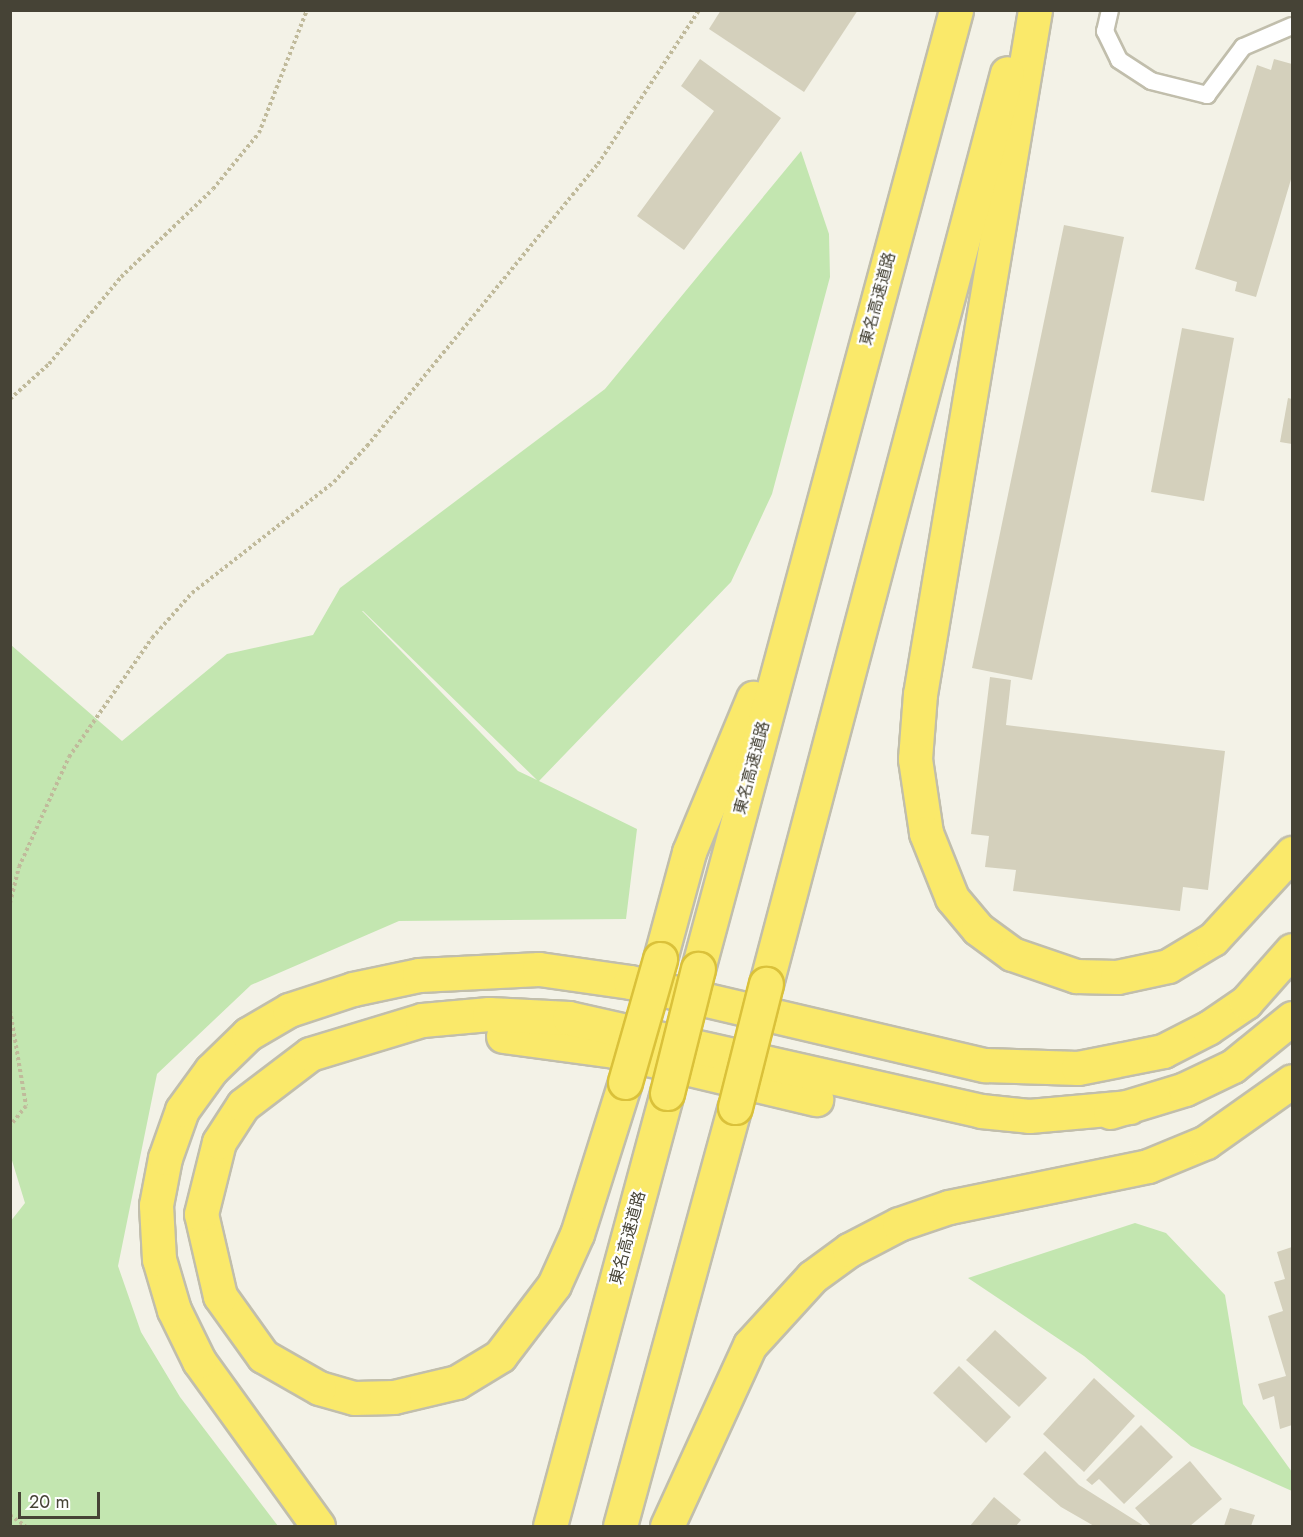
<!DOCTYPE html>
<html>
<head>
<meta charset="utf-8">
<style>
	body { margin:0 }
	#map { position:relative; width:1303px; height:1537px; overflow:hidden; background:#f3f2e7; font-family:Jost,"Noto Sans JP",sans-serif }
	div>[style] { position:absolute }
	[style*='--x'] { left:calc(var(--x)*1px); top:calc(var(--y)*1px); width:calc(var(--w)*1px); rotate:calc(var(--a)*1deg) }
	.green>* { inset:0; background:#c3e6b0 }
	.building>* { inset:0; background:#d4d0bc }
	.path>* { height:4px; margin-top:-2px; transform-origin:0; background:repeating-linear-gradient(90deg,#c0ba9b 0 3px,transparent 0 6px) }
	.roads { filter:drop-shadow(2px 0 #c1beac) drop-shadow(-2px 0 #c1beac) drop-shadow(0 2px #c1beac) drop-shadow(0 -2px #c1beac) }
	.service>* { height:16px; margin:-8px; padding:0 8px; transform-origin:8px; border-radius:8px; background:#fff }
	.motorway>* { height:33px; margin:-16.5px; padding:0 16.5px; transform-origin:16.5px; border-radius:16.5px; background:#fae96a }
	.bridges { filter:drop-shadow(2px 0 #dac13a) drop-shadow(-2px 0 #dac13a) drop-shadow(0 2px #dac13a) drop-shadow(0 -2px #dac13a) }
	.motorway-bridge>* { height:33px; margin:-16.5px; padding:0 16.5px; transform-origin:16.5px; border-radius:16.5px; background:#fae96a }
	span { translate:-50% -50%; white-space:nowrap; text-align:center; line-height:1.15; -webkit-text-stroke:4.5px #fff; paint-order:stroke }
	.street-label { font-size:16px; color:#464336 }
	.frame { position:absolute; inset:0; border:12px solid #464336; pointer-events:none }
	.scale { position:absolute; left:18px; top:1492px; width:82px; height:27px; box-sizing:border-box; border:3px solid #464336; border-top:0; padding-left:8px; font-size:18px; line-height:21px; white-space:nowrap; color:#464336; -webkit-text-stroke:4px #fff; paint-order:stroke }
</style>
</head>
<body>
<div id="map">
	<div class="green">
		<i style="clip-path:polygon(evenodd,801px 151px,829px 234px,830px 277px,772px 494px,731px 582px,539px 781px,637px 829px,626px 919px,399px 921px,251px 985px,157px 1074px,118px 1266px,141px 1332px,180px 1397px,278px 1526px,11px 1526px,10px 1222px,25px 1203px,10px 1154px,11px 645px,122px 741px,227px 654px,313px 635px,340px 588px,605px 389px,801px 151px,362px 611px,363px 611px,537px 780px,518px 771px,362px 611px)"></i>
		<i style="clip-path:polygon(1135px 1223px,1166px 1233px,1225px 1295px,1243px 1404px,1292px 1472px,1292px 1491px,1191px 1446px,1084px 1356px,968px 1278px)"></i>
	</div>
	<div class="building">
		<i style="clip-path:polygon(721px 10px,858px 10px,804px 92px,709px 29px)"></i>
		<i style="clip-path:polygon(700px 59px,781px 118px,684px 250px,637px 216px,714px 111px,681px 86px)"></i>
		<i style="clip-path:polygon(1274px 59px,1292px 64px,1292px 176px,1256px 297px,1235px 291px,1237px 282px,1195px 269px,1257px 65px,1271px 70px)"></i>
		<i style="clip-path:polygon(1064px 225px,1124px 237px,1032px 680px,972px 668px)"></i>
		<i style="clip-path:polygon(1182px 328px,1234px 338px,1204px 501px,1151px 492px)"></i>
		<i style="clip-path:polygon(1288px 398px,1292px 399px,1292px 444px,1280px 442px)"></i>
		<i style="clip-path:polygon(990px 677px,1011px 680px,1006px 725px,1225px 751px,1208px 890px,1183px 887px,1180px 911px,1013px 891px,1016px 870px,985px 867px,989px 836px,971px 834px)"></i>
		<i style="clip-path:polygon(1292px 1247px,1292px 1425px,1280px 1429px,1274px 1396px,1263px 1400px,1258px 1384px,1286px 1376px,1268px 1316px,1283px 1311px,1274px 1282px,1285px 1279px,1277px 1252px)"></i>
		<i style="clip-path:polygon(995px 1330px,1047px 1378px,1019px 1407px,966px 1360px)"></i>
		<i style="clip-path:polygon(959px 1366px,1011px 1417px,986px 1443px,933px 1393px)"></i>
		<i style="clip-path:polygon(1094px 1378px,1135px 1416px,1084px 1472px,1043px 1434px)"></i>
		<i style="clip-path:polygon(1141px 1425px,1173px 1457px,1124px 1504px,1099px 1479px,1092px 1485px,1086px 1480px)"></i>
		<i style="clip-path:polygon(1045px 1451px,1079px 1485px,1144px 1526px,1094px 1526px,1061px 1507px,1023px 1474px)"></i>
		<i style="clip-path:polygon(1190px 1461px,1222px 1499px,1190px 1526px,1151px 1526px,1135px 1508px)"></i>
		<i style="clip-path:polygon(994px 1497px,1021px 1520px,1016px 1526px,970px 1526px)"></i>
		<i style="clip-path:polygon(1230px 1508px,1255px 1515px,1251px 1526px,1224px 1526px)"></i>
	</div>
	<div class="path">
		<i style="--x:10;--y:399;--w:52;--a:-41.9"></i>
		<i style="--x:49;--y:364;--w:113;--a:-50.4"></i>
		<i style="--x:121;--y:277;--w:127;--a:-43.7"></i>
		<i style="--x:213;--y:189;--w:72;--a:-50.6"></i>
		<i style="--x:259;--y:133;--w:132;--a:-68.7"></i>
		<i style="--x:10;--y:903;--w:37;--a:-76"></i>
		<i style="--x:19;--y:867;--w:121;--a:-65.6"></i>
		<i style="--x:69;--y:757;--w:145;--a:-55.1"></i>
		<i style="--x:152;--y:638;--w:60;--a:-48.4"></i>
		<i style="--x:192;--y:593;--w:180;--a:-38"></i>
		<i style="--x:334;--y:482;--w:49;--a:-47.5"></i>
		<i style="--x:367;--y:446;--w:365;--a:-50.7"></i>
		<i style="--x:598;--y:164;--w:184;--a:-56.7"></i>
		<i style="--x:10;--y:1010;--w:97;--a:80.5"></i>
		<i style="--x:26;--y:1106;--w:26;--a:129"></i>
		<i style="--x:10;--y:1515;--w:19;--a:36"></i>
	</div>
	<div class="roads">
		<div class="service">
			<i style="--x:1110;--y:10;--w:22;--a:103"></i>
			<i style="--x:1105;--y:31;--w:32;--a:64"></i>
			<i style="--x:1119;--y:60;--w:38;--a:33"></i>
			<i style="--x:1151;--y:81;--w:58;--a:14"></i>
			<i style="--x:1207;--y:95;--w:60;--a:-53.1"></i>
			<i style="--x:1243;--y:47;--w:53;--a:-23.2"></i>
		</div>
		<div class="motorway">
			<i style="--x:1035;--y:10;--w:694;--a:99.54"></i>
			<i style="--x:920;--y:694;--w:65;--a:94.4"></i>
			<i style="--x:915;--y:759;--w:75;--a:81.5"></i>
			<i style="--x:926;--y:833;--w:70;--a:68.2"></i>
			<i style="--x:952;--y:898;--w:40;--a:50"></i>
			<i style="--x:978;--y:929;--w:42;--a:36.3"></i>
			<i style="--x:1012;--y:954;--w:68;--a:19"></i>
			<i style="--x:1076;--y:976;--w:41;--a:1.4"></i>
			<i style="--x:1117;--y:977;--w:52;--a:-12.2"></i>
			<i style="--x:1168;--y:966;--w:52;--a:-31"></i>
			<i style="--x:1213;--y:939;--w:117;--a:-47.4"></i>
			<i style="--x:660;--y:959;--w:111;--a:-74.8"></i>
			<i style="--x:689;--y:852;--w:167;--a:-67.4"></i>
			<i style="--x:698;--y:969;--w:993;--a:-74.94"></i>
			<i style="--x:766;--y:984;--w:942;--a:-75.18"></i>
			<i style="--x:503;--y:1036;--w:112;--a:7.7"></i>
			<i style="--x:614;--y:1051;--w:208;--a:13.4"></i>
			<i style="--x:625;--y:1082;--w:159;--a:107.5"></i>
			<i style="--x:577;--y:1234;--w:56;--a:114.3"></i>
			<i style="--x:554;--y:1285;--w:89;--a:127.3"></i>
			<i style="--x:500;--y:1356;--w:50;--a:148.8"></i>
			<i style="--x:457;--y:1382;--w:65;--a:166.6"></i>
			<i style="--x:394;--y:1397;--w:40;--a:178.6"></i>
			<i style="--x:354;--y:1398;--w:36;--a:-164"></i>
			<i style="--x:319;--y:1388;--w:64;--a:-150.3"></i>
			<i style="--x:263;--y:1356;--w:74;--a:-125.6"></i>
			<i style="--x:220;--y:1296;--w:84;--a:-103"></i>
			<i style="--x:201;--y:1214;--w:74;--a:-76"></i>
			<i style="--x:219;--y:1142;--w:44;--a:-57"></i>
			<i style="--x:243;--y:1105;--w:84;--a:-37.3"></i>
			<i style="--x:310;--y:1054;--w:117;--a:-16.9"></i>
			<i style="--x:422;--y:1020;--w:67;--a:-5.1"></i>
			<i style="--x:489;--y:1014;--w:80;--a:2.9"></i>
			<i style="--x:569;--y:1018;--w:422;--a:12.7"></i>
			<i style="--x:981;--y:1111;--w:48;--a:5.9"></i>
			<i style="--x:1029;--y:1116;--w:101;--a:-5.1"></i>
			<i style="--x:1110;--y:1112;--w:78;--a:-17"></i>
			<i style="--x:1185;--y:1089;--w:53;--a:-25.6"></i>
			<i style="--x:1233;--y:1066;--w:76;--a:-39.1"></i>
			<i style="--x:318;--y:1526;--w:203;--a:-125.8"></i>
			<i style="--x:199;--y:1361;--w:57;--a:-116.1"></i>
			<i style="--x:174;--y:1310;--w:53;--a:-106.4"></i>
			<i style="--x:159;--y:1259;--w:54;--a:-93.2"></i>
			<i style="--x:156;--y:1205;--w:48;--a:-79.2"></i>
			<i style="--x:165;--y:1158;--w:51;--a:-70.5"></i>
			<i style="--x:182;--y:1110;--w:49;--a:-54.1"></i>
			<i style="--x:211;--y:1070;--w:52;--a:-44.2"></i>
			<i style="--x:248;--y:1034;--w:48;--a:-30.3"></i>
			<i style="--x:289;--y:1010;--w:67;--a:-18.2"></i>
			<i style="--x:353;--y:989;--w:67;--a:-12"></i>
			<i style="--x:419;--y:975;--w:120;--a:-2.9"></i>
			<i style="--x:539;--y:969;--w:92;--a:8.1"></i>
			<i style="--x:630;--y:982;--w:365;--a:13.2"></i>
			<i style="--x:985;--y:1065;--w:93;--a:1.8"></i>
			<i style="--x:1078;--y:1068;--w:87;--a:-11.3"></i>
			<i style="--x:1163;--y:1051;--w:51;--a:-27.1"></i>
			<i style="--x:1208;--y:1028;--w:46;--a:-34.4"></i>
			<i style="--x:1246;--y:1002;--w:69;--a:-48.5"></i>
			<i style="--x:550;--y:1526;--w:449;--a:-74.9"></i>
			<i style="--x:620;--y:1526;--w:434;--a:-74.7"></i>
			<i style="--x:667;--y:1526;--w:199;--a:-65.4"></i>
			<i style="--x:750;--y:1345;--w:92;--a:-47.6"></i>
			<i style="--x:812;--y:1277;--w:46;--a:-36.1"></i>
			<i style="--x:849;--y:1250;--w:56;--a:-27.5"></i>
			<i style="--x:899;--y:1224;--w:53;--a:-18.8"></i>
			<i style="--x:949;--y:1207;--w:203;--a:-11.6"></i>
			<i style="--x:1148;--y:1166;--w:63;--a:-22.5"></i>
			<i style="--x:1206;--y:1142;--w:105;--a:-35.3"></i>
		</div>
	</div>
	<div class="bridges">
		<div class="motorway-bridge">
			<i style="--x:625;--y:1082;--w:128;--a:-74.1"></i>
			<i style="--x:667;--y:1093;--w:128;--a:-76"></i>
			<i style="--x:735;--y:1107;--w:127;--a:-75.9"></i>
		</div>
	</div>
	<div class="street-label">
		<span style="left:878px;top:299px;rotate:-75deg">東名高速道路</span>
		<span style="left:752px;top:768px;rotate:-75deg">東名高速道路</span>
		<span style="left:628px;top:1238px;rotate:-75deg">東名高速道路</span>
	</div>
	<div class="frame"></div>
	<div class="scale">20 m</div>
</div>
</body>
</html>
